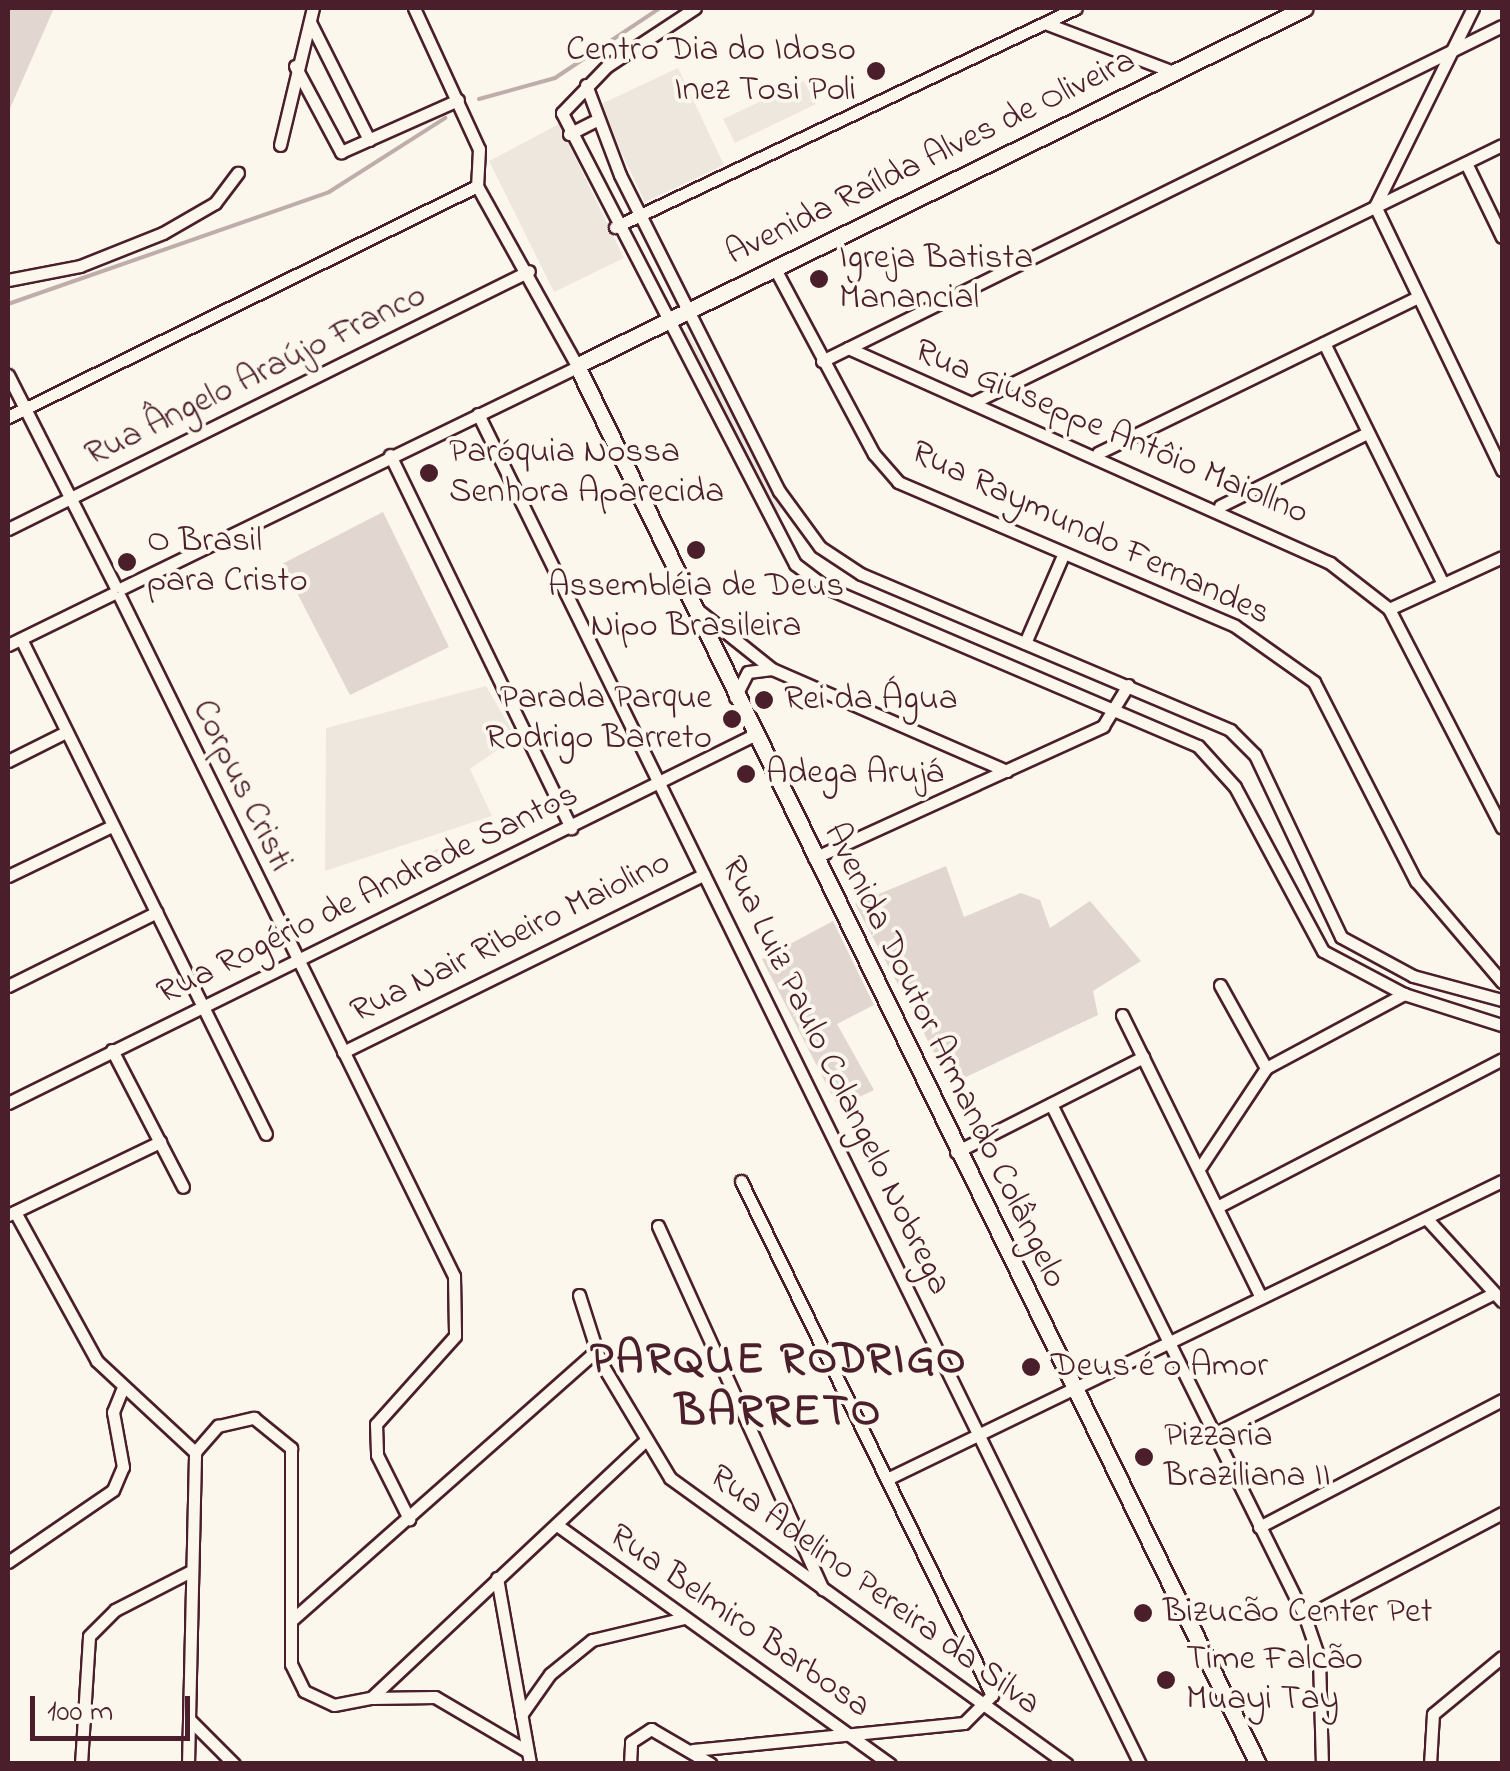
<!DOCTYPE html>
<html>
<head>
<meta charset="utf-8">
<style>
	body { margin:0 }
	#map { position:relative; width:1510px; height:1771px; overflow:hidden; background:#fbf7ec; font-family:"Indie Flower",sans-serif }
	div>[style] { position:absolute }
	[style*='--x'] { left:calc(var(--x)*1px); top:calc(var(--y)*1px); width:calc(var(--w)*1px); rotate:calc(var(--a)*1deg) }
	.built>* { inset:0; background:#eee7de }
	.green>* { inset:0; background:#e2d7d0 }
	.stream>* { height:4px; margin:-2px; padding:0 2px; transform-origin:2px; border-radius:2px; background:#bfadaa }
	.roads { filter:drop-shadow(2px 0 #4a1f2b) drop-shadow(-2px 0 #4a1f2b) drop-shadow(0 2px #4a1f2b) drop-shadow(0 -2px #4a1f2b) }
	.minor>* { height:11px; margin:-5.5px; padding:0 5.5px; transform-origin:5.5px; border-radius:5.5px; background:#fbf7ec }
	.tertiary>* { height:15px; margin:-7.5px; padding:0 7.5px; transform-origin:7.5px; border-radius:7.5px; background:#fbf7ec }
	.dots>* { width:28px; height:28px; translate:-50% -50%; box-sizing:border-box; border:5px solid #fbf7ec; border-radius:50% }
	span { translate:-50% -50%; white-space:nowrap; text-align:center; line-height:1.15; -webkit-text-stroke:8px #fbf7ec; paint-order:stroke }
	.poi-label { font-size:35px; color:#4a1f2b }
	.right { translate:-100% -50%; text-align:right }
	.left { translate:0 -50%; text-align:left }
	.street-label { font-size:35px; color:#4a1f2b }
	.district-label { font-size:45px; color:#4a1f2b; font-weight:700; letter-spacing:2.5px }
	.frame { position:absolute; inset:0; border:10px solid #4a1f2b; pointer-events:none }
	.scale { position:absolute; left:30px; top:1696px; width:160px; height:45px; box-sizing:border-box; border:5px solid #4a1f2b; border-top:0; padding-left:12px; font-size:30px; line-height:35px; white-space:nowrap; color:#4a1f2b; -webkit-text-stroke:8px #fbf7ec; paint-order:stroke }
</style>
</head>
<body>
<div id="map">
	<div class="built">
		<i style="clip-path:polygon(678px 68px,724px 165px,645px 202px,599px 105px)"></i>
		<i style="clip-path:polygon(804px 81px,816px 104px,735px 143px,723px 119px)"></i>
		<i style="clip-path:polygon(559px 124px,624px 258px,554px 292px,489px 161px)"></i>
		<i style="clip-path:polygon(687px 331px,783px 508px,771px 518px,675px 337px)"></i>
		<i style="clip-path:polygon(486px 686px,516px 737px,470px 769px,492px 816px,325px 871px,326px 728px)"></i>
		<i style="clip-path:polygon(454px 841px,464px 858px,399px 888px,392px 871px)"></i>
	</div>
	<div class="green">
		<i style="clip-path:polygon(8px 8px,54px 8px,8px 113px)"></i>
		<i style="clip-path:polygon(383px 512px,449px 647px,350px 695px,282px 564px)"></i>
		<i style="clip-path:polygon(946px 866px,964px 917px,1021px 893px,1040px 900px,1050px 928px,1090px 901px,1141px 961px,1093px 991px,1098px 1015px,951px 1084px,855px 904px)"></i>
		<i style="clip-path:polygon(833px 921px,874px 1005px,837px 1024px,874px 1090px,838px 1107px,762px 959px)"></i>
	</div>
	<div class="stream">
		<i style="--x:479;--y:99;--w:79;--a:-15.4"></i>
		<i style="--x:555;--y:78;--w:126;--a:-33.7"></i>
		<i style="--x:8;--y:304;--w:340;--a:-19.2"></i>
		<i style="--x:329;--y:192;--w:138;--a:-32.5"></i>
	</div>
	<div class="roads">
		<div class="minor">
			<i style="--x:414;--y:8;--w:155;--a:65.3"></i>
			<i style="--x:479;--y:149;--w:37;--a:93"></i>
			<i style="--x:477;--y:186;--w:201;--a:60.9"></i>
			<i style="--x:695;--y:8;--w:105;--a:146.6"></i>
			<i style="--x:607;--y:66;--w:65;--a:133.8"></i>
			<i style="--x:562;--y:113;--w:508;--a:62.68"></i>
			<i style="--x:795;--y:564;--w:38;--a:37"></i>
			<i style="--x:825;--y:587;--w:405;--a:23.1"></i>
			<i style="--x:1198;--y:746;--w:55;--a:47.9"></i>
			<i style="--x:1235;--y:787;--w:186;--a:61.8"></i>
			<i style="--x:1323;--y:951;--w:92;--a:28"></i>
			<i style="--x:1404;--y:994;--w:103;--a:17.6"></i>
			<i style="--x:1473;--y:8;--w:221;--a:116.3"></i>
			<i style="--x:1375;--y:206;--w:293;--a:64.3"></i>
			<i style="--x:310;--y:22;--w:132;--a:63.4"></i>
			<i style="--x:1045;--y:23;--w:140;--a:20.9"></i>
			<i style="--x:295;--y:66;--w:98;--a:61.9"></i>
			<i style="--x:341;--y:152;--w:128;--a:-24"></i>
			<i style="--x:586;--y:85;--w:96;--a:69.3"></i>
			<i style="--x:620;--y:175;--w:354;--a:63.3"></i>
			<i style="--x:779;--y:491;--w:69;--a:53.8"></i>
			<i style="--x:820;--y:547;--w:49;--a:33.4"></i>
			<i style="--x:861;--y:574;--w:401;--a:22.9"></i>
			<i style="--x:1230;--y:730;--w:35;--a:45"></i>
			<i style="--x:1255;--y:755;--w:201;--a:64.7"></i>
			<i style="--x:1341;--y:937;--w:82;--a:28.4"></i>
			<i style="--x:1413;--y:976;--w:92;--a:15.1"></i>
			<i style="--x:569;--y:134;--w:29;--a:-27"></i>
			<i style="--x:280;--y:145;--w:141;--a:-76.5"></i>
			<i style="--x:1466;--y:163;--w:82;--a:64.1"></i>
			<i style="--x:615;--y:227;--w:510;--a:-25.41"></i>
			<i style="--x:774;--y:267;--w:212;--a:61.9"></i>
			<i style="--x:874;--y:454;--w:37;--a:49"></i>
			<i style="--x:898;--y:482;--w:366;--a:23.1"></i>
			<i style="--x:1235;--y:626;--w:97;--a:35.3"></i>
			<i style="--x:1314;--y:682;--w:224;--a:62.9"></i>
			<i style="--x:1416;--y:881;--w:133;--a:49.6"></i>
			<i style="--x:8;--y:280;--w:73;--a:-11"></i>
			<i style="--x:80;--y:266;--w:89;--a:-21.7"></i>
			<i style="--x:163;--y:233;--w:60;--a:-30"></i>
			<i style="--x:215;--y:203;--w:38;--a:-53"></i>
			<i style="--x:1324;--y:343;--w:269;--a:63.7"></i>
			<i style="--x:848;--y:348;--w:528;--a:24.04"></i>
			<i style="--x:1330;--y:563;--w:75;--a:37.9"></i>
			<i style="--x:1389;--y:609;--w:246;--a:62.7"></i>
			<i style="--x:822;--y:361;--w:758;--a:-26.23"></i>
			<i style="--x:8;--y:375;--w:237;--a:63.1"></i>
			<i style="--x:972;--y:403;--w:589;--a:-25.96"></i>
			<i style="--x:478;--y:414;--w:1504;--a:63.88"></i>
			<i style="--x:8;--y:417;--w:523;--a:-26.22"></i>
			<i style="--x:1098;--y:453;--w:356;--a:-26"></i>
			<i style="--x:390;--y:455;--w:415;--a:64.1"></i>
			<i style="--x:1220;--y:506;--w:164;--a:-26.4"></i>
			<i style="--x:8;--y:529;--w:581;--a:-26.34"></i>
			<i style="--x:122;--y:588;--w:501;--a:-25.9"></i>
			<i style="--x:120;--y:597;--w:757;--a:63.81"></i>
			<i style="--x:454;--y:1276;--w:60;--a:89"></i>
			<i style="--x:455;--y:1336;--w:118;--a:131.9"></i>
			<i style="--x:376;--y:1424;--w:31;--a:88"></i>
			<i style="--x:377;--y:1455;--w:72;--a:63.4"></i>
			<i style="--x:1389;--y:609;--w:124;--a:-24.7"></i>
			<i style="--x:698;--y:610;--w:95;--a:38.6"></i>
			<i style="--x:772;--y:669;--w:256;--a:23.5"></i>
			<i style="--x:21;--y:639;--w:552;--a:63.67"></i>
			<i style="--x:1025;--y:643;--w:96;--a:-66.6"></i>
			<i style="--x:8;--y:645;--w:116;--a:-26.1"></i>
			<i style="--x:735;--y:697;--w:28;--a:-63"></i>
			<i style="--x:748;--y:672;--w:24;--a:-7"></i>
			<i style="--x:8;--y:761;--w:65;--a:-26.6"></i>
			<i style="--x:814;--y:858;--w:318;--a:-24.5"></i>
			<i style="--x:1103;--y:726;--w:48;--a:-58.6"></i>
			<i style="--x:8;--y:876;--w:115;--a:-25.7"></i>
			<i style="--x:1220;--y:985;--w:95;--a:61"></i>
			<i style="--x:8;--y:986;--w:166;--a:-26.4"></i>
			<i style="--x:1122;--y:1015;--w:314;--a:63.8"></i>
			<i style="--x:112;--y:1050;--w:154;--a:62.6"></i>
			<i style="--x:343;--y:1052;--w:402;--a:-26.2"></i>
			<i style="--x:8;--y:1103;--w:830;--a:-26.26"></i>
			<i style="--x:1051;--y:1104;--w:572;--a:63.66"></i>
			<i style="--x:1305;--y:1617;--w:43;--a:71.1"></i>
			<i style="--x:1319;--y:1658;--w:106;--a:88.4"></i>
			<i style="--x:956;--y:1152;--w:210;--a:-26.9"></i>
			<i style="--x:1201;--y:1166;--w:118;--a:-56.4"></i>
			<i style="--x:1266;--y:1068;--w:157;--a:-28.2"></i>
			<i style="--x:1219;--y:1206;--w:319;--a:-27.4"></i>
			<i style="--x:15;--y:1212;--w:170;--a:61.2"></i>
			<i style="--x:97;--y:1361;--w:134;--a:42.9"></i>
			<i style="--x:8;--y:1215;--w:169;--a:-25.7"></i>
			<i style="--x:1427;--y:1219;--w:111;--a:47.6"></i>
			<i style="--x:658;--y:1226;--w:399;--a:65.6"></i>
			<i style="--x:579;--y:1295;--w:69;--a:72.3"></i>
			<i style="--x:600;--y:1361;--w:136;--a:59.1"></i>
			<i style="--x:670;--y:1478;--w:489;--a:35.8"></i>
			<i style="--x:1214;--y:1434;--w:313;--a:-26.7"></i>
			<i style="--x:889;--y:1478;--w:681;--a:-25.85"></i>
			<i style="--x:557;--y:1525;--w:410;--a:35.7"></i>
			<i style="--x:1259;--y:1527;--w:274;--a:-27.6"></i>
			<i style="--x:8;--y:1562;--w:127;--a:-34.4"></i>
			<i style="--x:113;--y:1490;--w:25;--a:-67"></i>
			<i style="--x:123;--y:1467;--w:56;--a:-100.3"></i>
			<i style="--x:113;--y:1412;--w:24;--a:-68"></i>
			<i style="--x:497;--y:1578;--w:189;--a:79.9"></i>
			<i style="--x:1305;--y:1617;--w:223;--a:-27.8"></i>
			<i style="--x:293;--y:1619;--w:406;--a:-41.5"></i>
			<i style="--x:372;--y:1698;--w:63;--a:-0.9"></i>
			<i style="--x:435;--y:1697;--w:107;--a:30.4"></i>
			<i style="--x:521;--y:1715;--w:50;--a:-54.7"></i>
			<i style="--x:550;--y:1674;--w:54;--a:-39"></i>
			<i style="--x:592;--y:1640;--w:95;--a:-13.4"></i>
			<i style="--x:191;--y:1721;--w:61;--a:45"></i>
			<i style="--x:693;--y:1750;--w:272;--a:-5.7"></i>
			<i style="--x:964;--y:1723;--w:40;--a:-45"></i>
			<i style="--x:992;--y:1695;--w:572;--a:-116.03"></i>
			<i style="--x:81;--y:1764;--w:128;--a:-86.4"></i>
			<i style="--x:89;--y:1636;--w:37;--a:-45"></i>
			<i style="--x:115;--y:1610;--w:83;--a:-27.2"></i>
			<i style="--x:188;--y:1764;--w:312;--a:-88.7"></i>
			<i style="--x:195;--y:1452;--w:35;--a:-49"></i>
			<i style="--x:218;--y:1426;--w:37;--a:-13"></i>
			<i style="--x:254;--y:1418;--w:48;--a:39"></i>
			<i style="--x:291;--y:1448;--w:216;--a:90"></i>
			<i style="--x:291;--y:1664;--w:30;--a:64"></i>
			<i style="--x:304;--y:1691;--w:33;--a:25"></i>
			<i style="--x:334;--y:1705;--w:38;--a:-11"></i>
			<i style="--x:371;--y:1698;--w:373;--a:-43.2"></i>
			<i style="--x:630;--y:1764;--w:22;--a:-87"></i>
			<i style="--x:631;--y:1742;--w:24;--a:-33"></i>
			<i style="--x:651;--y:1729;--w:69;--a:30.3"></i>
			<i style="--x:1430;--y:1764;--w:50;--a:-86.6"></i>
			<i style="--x:1433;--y:1714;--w:89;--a:-39.6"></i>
		</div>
		<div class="tertiary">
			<i style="--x:582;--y:363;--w:805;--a:-26.15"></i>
			<i style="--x:580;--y:372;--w:1548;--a:64.03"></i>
		</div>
	</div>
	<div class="dots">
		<i style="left:876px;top:71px;background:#4a1f2b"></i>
		<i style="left:819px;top:279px;background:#4a1f2b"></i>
		<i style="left:429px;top:473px;background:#4a1f2b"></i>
		<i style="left:696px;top:550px;background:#4a1f2b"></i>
		<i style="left:127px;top:562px;background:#4a1f2b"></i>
		<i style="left:764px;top:700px;background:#4a1f2b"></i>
		<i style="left:732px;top:719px;background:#4a1f2b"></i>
		<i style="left:746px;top:774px;background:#4a1f2b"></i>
		<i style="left:1031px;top:1367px;background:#4a1f2b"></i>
		<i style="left:1144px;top:1457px;background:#4a1f2b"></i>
		<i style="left:1143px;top:1613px;background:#4a1f2b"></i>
		<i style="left:1166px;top:1680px;background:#4a1f2b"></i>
	</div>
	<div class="poi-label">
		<span class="right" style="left:856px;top:71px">Centro Dia do Idoso<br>Inez Tosi Poli</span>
		<span class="left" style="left:839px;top:279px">Igreja Batista<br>Manancial</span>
		<span class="left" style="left:449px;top:473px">Paróquia Nossa<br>Senhora Aparecida</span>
		<span class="left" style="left:147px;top:562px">O Brasil<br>para Cristo</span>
		<span style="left:696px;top:607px">Assembléia de Deus<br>Nipo Brasileira</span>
		<span class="right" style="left:712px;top:719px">Parada Parque<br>Rodrigo Barreto</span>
		<span class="left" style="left:784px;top:700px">Rei da Água</span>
		<span class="left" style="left:766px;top:774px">Adega Arujá</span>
		<span class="left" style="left:1051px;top:1367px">Deus é o Amor</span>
		<span class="left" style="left:1164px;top:1457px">Pizzaria<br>Braziliana II</span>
		<span class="left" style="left:1163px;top:1613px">Bizucão Center Pet</span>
		<span class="left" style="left:1186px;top:1680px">Time Falcão<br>Muayi Tay</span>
	</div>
	<div class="street-label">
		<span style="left:931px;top:158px;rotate:-26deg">Avenida Raílda Alves de Oliveira</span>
		<span style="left:256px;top:376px;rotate:-26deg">Rua Ângelo Araújo Franco</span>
		<span style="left:1111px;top:433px;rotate:23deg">Rua Giuseppe Antôio Maiollno</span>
		<span style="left:1090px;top:534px;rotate:25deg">Rua Raymundo Fernandes</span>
		<span style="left:241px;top:786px;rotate:64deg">Corpus Cristi</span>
		<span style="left:368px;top:895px;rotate:-26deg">Rua Rogério de Andrade Santos</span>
		<span style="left:511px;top:938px;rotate:-26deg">Rua Nair Ribeiro Maiolino</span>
		<span style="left:944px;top:1056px;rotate:64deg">Avenida Doutor Armando Colângelo</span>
		<span style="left:835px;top:1076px;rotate:64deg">Rua Luiz Paulo Colangelo Nobrega</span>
		<span style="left:874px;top:1591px;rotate:36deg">Rua Adelino Pereira da Silva</span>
		<span style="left:739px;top:1622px;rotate:35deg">Rua Belmiro Barbosa</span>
	</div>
	<div class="district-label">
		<span style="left:779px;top:1388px">PARQUE RODRIGO<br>BARRETO</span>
	</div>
	<div class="frame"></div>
	<div class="scale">100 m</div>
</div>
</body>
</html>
